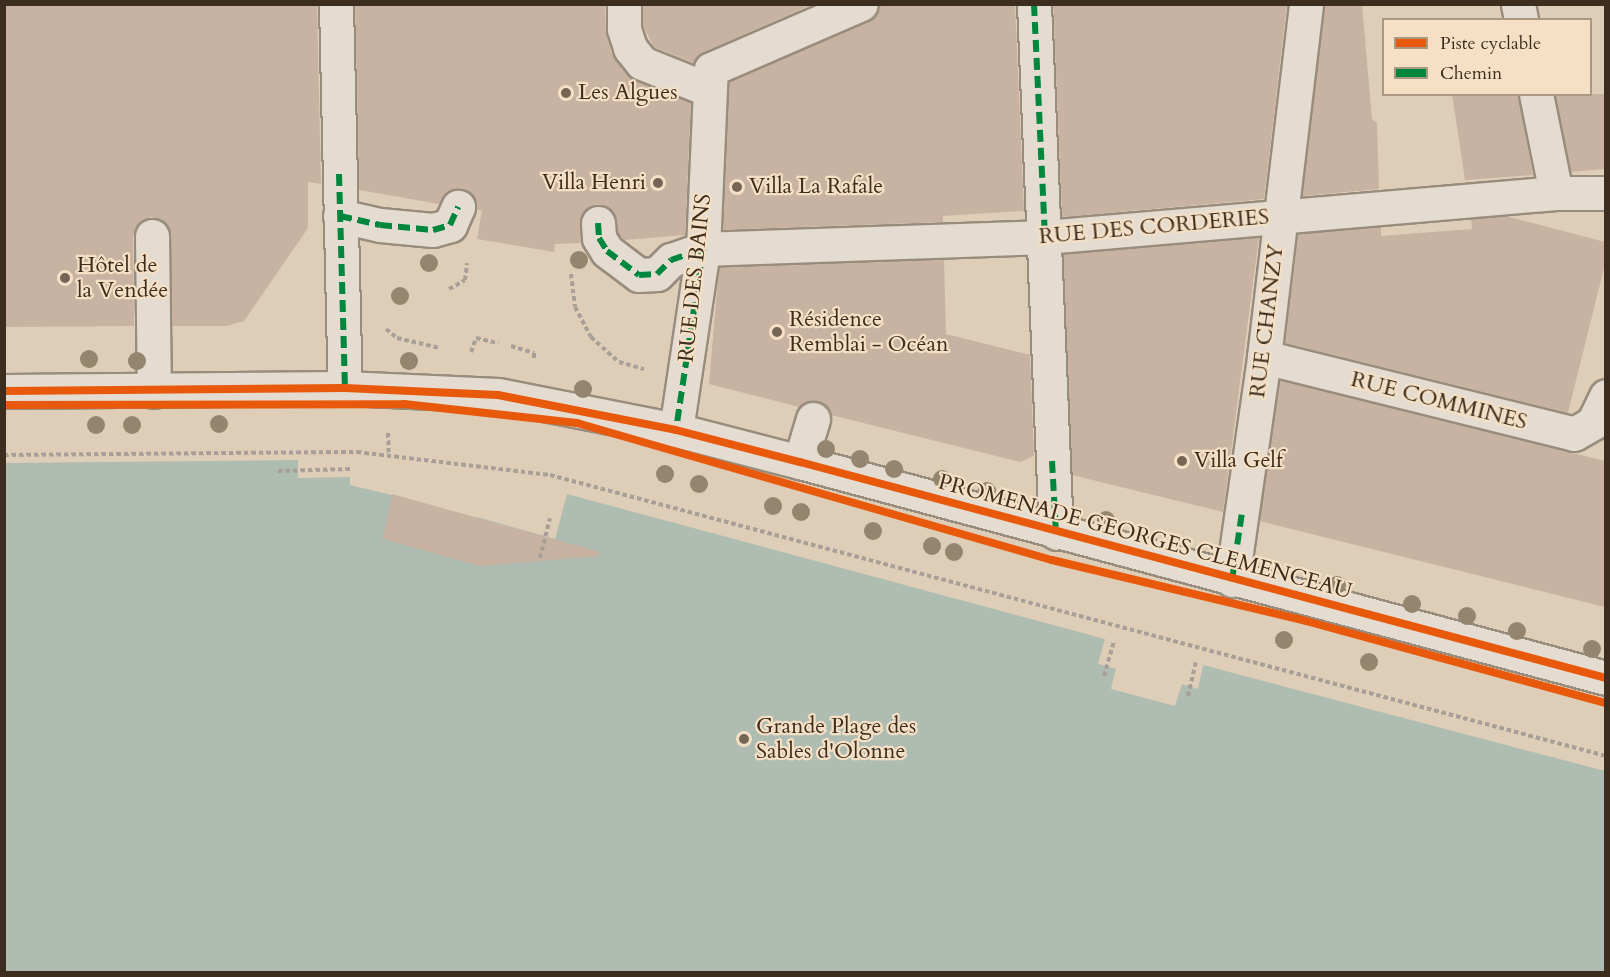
<!DOCTYPE html>
<html>
<head>
<meta charset="utf-8">
<style>
	body { margin:0 }
	#map { position:relative; width:1610px; height:977px; overflow:hidden; background:#dfceb7; font-family:Cardo,serif }
	div>[style] { position:absolute }
	[style*='--x'] { left:calc(var(--x)*1px); top:calc(var(--y)*1px); width:calc(var(--w)*1px); rotate:calc(var(--a)*1deg) }
	.water>* { inset:0; background:#afbcb1 }
	.building>* { inset:0; background:#c8b2a2 }
	.path>* { height:4px; margin-top:-2px; transform-origin:0; background:repeating-linear-gradient(90deg,#a89f96 0 4.5px,transparent 0 7.5px) }
	.roads { filter:drop-shadow(2px 0 #988c7d) drop-shadow(-2px 0 #988c7d) drop-shadow(0 2px #988c7d) drop-shadow(0 -2px #988c7d) }
	.minor>* { height:33px; margin:-16.5px; padding:0 16.5px; transform-origin:16.5px; border-radius:16.5px; background:#e4dcd0 }
	.quiet>* { height:6px; margin-top:-3px; transform-origin:0; background:repeating-linear-gradient(90deg,#00873e 0 12px,transparent 0 18px) }
	.cycleway>* { height:8px; margin:-4px; padding:0 4px; transform-origin:4px; border-radius:4px; background:#e8590c }
	.trees>* { width:18px; height:18px; margin:-9px; border-radius:50%; background:#94856e }
	.dots>* { width:16px; height:16px; translate:-50% -50%; box-sizing:border-box; border:3px solid #f5e0c5; border-radius:50% }
	span { translate:-50% -50%; white-space:nowrap; text-align:center; line-height:1.15; -webkit-text-stroke:4.5px #f5e0c5; paint-order:stroke }
	.poi-label { font-size:22px; color:#3d2d1f }
	.left { translate:0 -50%; text-align:left }
	.right { translate:-100% -50%; text-align:right }
	.street-label { font-size:22px; color:#3d2d1f }
	.frame { position:absolute; inset:0; border:6px solid #3d2d1f; pointer-events:none }
	.legend { position:absolute; left:1382px; top:18px; width:210px; height:78px; box-sizing:border-box; background:#f5e0c5; border:2px solid #ab9883; margin:0; padding:8px 10px; list-style:none; font-size:18px; color:#3d2d1f }
	.legend li { display:flex; align-items:center; gap:12px; height:30px }
	.legend b { width:30px; border:2px solid #ab9883 }
</style>
</head>
<body>
<div id="map">
	<div class="water">
		<i style="clip-path:polygon(298px 460px,298px 478px,350px 477px,350px 485px,404px 498px,472px 522px,477px 517px,555px 539px,567px 494px,1105px 639px,1098px 664px,1116px 669px,1111px 689px,1175px 706px,1182px 684px,1198px 689px,1203px 665px,1605px 771px,1605px 972px,5px 972px,4px 463px)"></i>
	</div>
	<div class="building">
		<i style="clip-path:polygon(4px 4px,317px 4px,321px 184px,308px 182px,308px 228px,244px 321px,227px 326px,172px 326px,171px 235px,162px 220px,151px 217px,136px 226px,133px 236px,134px 326px,4px 327px)"></i>
		<i style="clip-path:polygon(355px 4px,605px 4px,606px 35px,612px 54px,627px 75px,691px 103px,685px 235px,624px 240px,617px 232px,613px 212px,596px 204px,581px 215px,581px 243px,555px 244px,554px 252px,477px 239px,482px 210px,476px 210px,473px 196px,465px 190px,447px 192px,439px 204px,359px 190px)"></i>
		<i style="clip-path:polygon(643px 4px,813px 4px,704px 52px,694px 63px,654px 47px,643px 26px)"></i>
		<i style="clip-path:polygon(879px 4px,1015px 4px,1024px 211px,943px 216px,943px 222px,723px 230px,729px 82px,868px 21px)"></i>
		<i style="clip-path:polygon(1053px 4px,1287px 4px,1264px 199px,1062px 217px)"></i>
		<i style="clip-path:polygon(1324px 4px,1362px 4px,1372px 119px,1377px 123px,1379px 189px,1302px 196px)"></i>
		<i style="clip-path:polygon(1452px 94px,1518px 94px,1533px 175px,1465px 180px)"></i>
		<i style="clip-path:polygon(1555px 94px,1605px 94px,1605px 169px,1571px 172px)"></i>
		<i style="clip-path:polygon(1506px 216px,1605px 242px,1605px 264px,1568px 413px,1285px 343px,1298px 234px,1381px 227px,1381px 236px,1472px 229px,1471px 219px)"></i>
		<i style="clip-path:polygon(1259px 237px,1223px 512px,1072px 475px,1063px 254px)"></i>
		<i style="clip-path:polygon(944px 259px,946px 334px,1030px 355px,1034px 456px,1020px 462px,831px 415px,818px 401px,799px 407px,709px 384px,719px 267px)"></i>
		<i style="clip-path:polygon(1280px 380px,1605px 461px,1605px 607px,1259px 521px)"></i>
		<i style="clip-path:polygon(392px 494px,600px 552px,599px 556px,480px 566px,383px 539px)"></i>
	</div>
	<div class="path">
		<i style="--x:571;--y:274;--w:33;--a:83"></i>
		<i style="--x:575;--y:307;--w:34;--a:62"></i>
		<i style="--x:591;--y:337;--w:38;--a:42"></i>
		<i style="--x:619;--y:362;--w:26;--a:16"></i>
		<i style="--x:449;--y:289;--w:18;--a:-29"></i>
		<i style="--x:465;--y:280;--w:17;--a:-83"></i>
		<i style="--x:386;--y:329;--w:14;--a:39"></i>
		<i style="--x:397;--y:338;--w:44;--a:13.1"></i>
		<i style="--x:511;--y:346;--w:24;--a:17"></i>
		<i style="--x:534;--y:353;--w:6;--a:90"></i>
		<i style="--x:471;--y:352;--w:15;--a:-70"></i>
		<i style="--x:476;--y:338;--w:23;--a:13"></i>
		<i style="--x:388;--y:433;--w:23;--a:88"></i>
		<i style="--x:4;--y:455;--w:353;--a:-0.5"></i>
		<i style="--x:357;--y:452;--w:194;--a:6.8"></i>
		<i style="--x:550;--y:475;--w:1093;--a:14.9"></i>
		<i style="--x:278;--y:471;--w:72;--a:-1.6"></i>
		<i style="--x:540;--y:558;--w:41;--a:-76"></i>
		<i style="--x:1104;--y:676;--w:35;--a:-74"></i>
		<i style="--x:1188;--y:696;--w:35;--a:-77"></i>
	</div>
	<div class="roads">
		<div class="minor">
			<i style="--x:336;--y:4;--w:384;--a:88.7"></i>
			<i style="--x:624;--y:4;--w:25;--a:90"></i>
			<i style="--x:624;--y:29;--w:20;--a:72"></i>
			<i style="--x:630;--y:48;--w:19;--a:51"></i>
			<i style="--x:642;--y:63;--w:70;--a:21.8"></i>
			<i style="--x:1034;--y:4;--w:529;--a:87.62"></i>
			<i style="--x:1518;--y:4;--w:16;--a:79"></i>
			<i style="--x:1536;--y:94;--w:101;--a:78.6"></i>
			<i style="--x:340;--y:216;--w:41;--a:12.7"></i>
			<i style="--x:380;--y:225;--w:53;--a:5.4"></i>
			<i style="--x:433;--y:230;--w:18;--a:-16"></i>
			<i style="--x:450;--y:225;--w:20;--a:-66"></i>
			<i style="--x:598;--y:223;--w:15;--a:86"></i>
			<i style="--x:599;--y:238;--w:15;--a:58"></i>
			<i style="--x:607;--y:251;--w:40;--a:37"></i>
			<i style="--x:639;--y:275;--w:18;--a:-3"></i>
			<i style="--x:657;--y:274;--w:20;--a:-45"></i>
			<i style="--x:671;--y:260;--w:34;--a:-19"></i>
			<i style="--x:703;--y:249;--w:342;--a:-2"></i>
			<i style="--x:1045;--y:237;--w:513;--a:-4.92"></i>
			<i style="--x:1556;--y:193;--w:50;--a:0"></i>
			<i style="--x:152;--y:236;--w:155;--a:89.3"></i>
			<i style="--x:1264;--y:357;--w:319;--a:13.9"></i>
			<i style="--x:1574;--y:434;--w:22;--a:-30"></i>
			<i style="--x:1593;--y:423;--w:30;--a:-64"></i>
			<i style="--x:4;--y:391;--w:341;--a:-0.5"></i>
			<i style="--x:345;--y:388;--w:153;--a:2.6"></i>
			<i style="--x:498;--y:395;--w:181;--a:11.1"></i>
			<i style="--x:676;--y:430;--w:128;--a:14.5"></i>
			<i style="--x:800;--y:462;--w:834;--a:15"></i>
			<i style="--x:676;--y:430;--w:183;--a:-81.5"></i>
			<i style="--x:703;--y:249;--w:180;--a:-87.5"></i>
			<i style="--x:711;--y:69;--w:163;--a:-23.4"></i>
			<i style="--x:800;--y:462;--w:45;--a:-73.2"></i>
			<i style="--x:1232;--y:580;--w:225;--a:-81.8"></i>
			<i style="--x:1264;--y:357;--w:355;--a:-83.2"></i>
		</div>
	</div>
	<div class="quiet">
		<i style="--x:1034;--y:4;--w:233;--a:87.3"></i>
		<i style="--x:339;--y:174;--w:214;--a:88.4"></i>
		<i style="--x:340;--y:216;--w:41;--a:12.7"></i>
		<i style="--x:380;--y:225;--w:53;--a:5.4"></i>
		<i style="--x:433;--y:230;--w:18;--a:-16"></i>
		<i style="--x:450;--y:225;--w:20;--a:-66"></i>
		<i style="--x:598;--y:223;--w:15;--a:86"></i>
		<i style="--x:599;--y:238;--w:15;--a:58"></i>
		<i style="--x:607;--y:251;--w:40;--a:37"></i>
		<i style="--x:639;--y:275;--w:18;--a:-3"></i>
		<i style="--x:657;--y:274;--w:20;--a:-45"></i>
		<i style="--x:671;--y:260;--w:34;--a:-19"></i>
		<i style="--x:703;--y:249;--w:183;--a:98.5"></i>
		<i style="--x:1052;--y:461;--w:72;--a:86.8"></i>
		<i style="--x:1232;--y:580;--w:69;--a:-81.6"></i>
	</div>
	<div class="cycleway">
		<i style="--x:4;--y:391;--w:341;--a:-0.5"></i>
		<i style="--x:345;--y:388;--w:153;--a:2.6"></i>
		<i style="--x:498;--y:395;--w:181;--a:11.1"></i>
		<i style="--x:676;--y:430;--w:128;--a:14.5"></i>
		<i style="--x:800;--y:462;--w:834;--a:15"></i>
		<i style="--x:4;--y:405;--w:400;--a:-0.1"></i>
		<i style="--x:404;--y:404;--w:174;--a:6.3"></i>
		<i style="--x:577;--y:423;--w:494;--a:16.1"></i>
		<i style="--x:1052;--y:560;--w:261;--a:13.5"></i>
		<i style="--x:1306;--y:621;--w:311;--a:15.3"></i>
	</div>
	<div class="trees">
		<i style="left:579px;top:260px"></i>
		<i style="left:429px;top:263px"></i>
		<i style="left:400px;top:296px"></i>
		<i style="left:89px;top:359px"></i>
		<i style="left:137px;top:361px"></i>
		<i style="left:409px;top:361px"></i>
		<i style="left:583px;top:389px"></i>
		<i style="left:219px;top:424px"></i>
		<i style="left:96px;top:425px"></i>
		<i style="left:132px;top:425px"></i>
		<i style="left:826px;top:449px"></i>
		<i style="left:860px;top:459px"></i>
		<i style="left:894px;top:469px"></i>
		<i style="left:665px;top:474px"></i>
		<i style="left:942px;top:479px"></i>
		<i style="left:699px;top:484px"></i>
		<i style="left:987px;top:491px"></i>
		<i style="left:773px;top:506px"></i>
		<i style="left:801px;top:512px"></i>
		<i style="left:1106px;top:520px"></i>
		<i style="left:873px;top:531px"></i>
		<i style="left:932px;top:546px"></i>
		<i style="left:954px;top:552px"></i>
		<i style="left:1337px;top:585px"></i>
		<i style="left:1412px;top:604px"></i>
		<i style="left:1467px;top:616px"></i>
		<i style="left:1517px;top:631px"></i>
		<i style="left:1284px;top:640px"></i>
		<i style="left:1592px;top:649px"></i>
		<i style="left:1369px;top:662px"></i>
	</div>
	<div class="dots">
		<i style="left:566px;top:93px;background:#766554"></i>
		<i style="left:658px;top:183px;background:#766554"></i>
		<i style="left:737px;top:187px;background:#766554"></i>
		<i style="left:65px;top:278px;background:#766554"></i>
		<i style="left:777px;top:332px;background:#766554"></i>
		<i style="left:1182px;top:461px;background:#766554"></i>
		<i style="left:744px;top:739px;background:#766554"></i>
	</div>
	<div class="poi-label">
		<span class="left" style="left:578px;top:93px">Les Algues</span>
		<span class="right" style="left:646px;top:183px">Villa Henri</span>
		<span class="left" style="left:749px;top:187px">Villa La Rafale</span>
		<span class="left" style="left:77px;top:278px">Hôtel de<br>la Vendée</span>
		<span class="left" style="left:789px;top:332px">Résidence<br>Remblai - Océan</span>
		<span class="left" style="left:1194px;top:461px">Villa Gelf</span>
		<span class="left" style="left:756px;top:739px">Grande Plage des<br>Sables d'Olonne</span>
	</div>
	<div class="street-label">
		<span style="left:1154px;top:227px;rotate:-5deg">RUE DES CORDERIES</span>
		<span style="left:695px;top:278px;rotate:-84deg">RUE DES BAINS</span>
		<span style="left:1267px;top:321px;rotate:-83deg">RUE CHANZY</span>
		<span style="left:1439px;top:401px;rotate:14deg">RUE COMMINES</span>
		<span style="left:1145px;top:537px;rotate:15deg">PROMENADE GEORGES CLEMENCEAU</span>
	</div>
	<div class="frame"></div>
	<ul class="legend">
	<li><b style="height:8px;background:#e8590c"></b>Piste cyclable</li>
	<li><b style="height:8px;background:#00873e"></b>Chemin</li>
	</ul>
</div>
</body>
</html>
